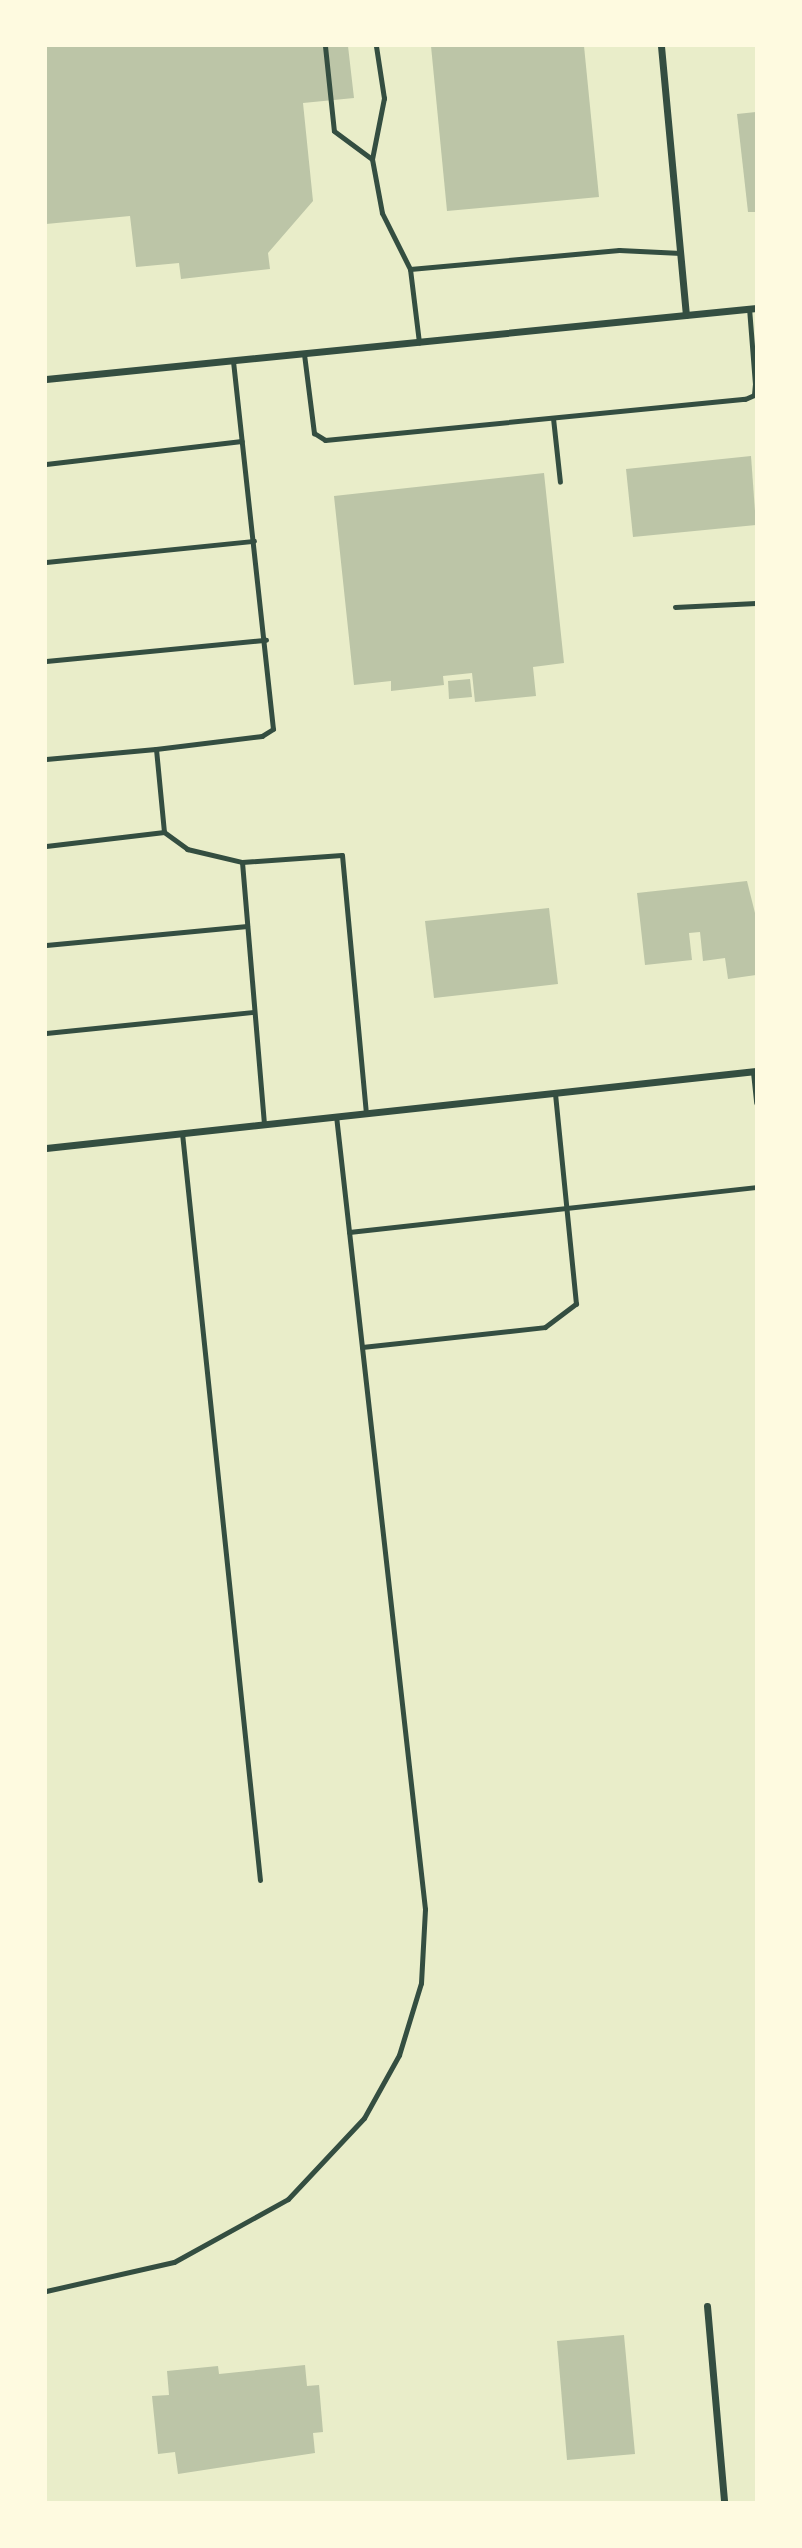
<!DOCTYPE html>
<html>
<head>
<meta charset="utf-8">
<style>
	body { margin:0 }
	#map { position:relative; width:802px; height:2548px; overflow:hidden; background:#e9edc9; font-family:"Titillium Web",sans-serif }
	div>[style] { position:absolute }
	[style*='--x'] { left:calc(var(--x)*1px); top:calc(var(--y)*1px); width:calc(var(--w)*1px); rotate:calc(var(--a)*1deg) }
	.building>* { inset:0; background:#bcc5a7 }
	.service>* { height:5px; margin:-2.5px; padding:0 2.5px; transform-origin:2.5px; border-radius:2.5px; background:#344e41 }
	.minor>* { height:7px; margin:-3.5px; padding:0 3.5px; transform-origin:3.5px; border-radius:3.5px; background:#344e41 }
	span { translate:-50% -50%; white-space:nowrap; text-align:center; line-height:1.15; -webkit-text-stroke:7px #fefae0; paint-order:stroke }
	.frame { position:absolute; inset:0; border:47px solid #fefae0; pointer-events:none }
</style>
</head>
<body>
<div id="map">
	<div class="building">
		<i style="clip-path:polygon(46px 46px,348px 46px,354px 98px,303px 103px,313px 201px,268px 253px,270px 269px,181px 279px,179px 263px,136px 267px,130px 216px,46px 224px)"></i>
		<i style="clip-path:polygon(431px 46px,584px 46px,599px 197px,447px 211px)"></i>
		<i style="clip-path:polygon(756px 112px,756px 212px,748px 212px,737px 114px)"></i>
		<i style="clip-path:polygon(751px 456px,756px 525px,633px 537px,626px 469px)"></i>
		<i style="clip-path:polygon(544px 473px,564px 663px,533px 667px,536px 696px,475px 702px,472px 673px,443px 676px,444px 685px,391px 691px,391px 681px,354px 685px,334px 496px)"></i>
		<i style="clip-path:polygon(470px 679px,472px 697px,449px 699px,448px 681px)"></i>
		<i style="clip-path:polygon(747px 881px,756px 917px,756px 975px,728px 979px,725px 958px,703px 961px,700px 932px,689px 933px,692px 960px,645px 965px,637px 893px)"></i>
		<i style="clip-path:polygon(549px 908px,558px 984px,434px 998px,425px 921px)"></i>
		<i style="clip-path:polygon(624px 2335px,635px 2454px,567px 2460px,557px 2341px)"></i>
		<i style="clip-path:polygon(305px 2365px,307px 2386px,319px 2385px,323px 2432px,313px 2433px,315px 2453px,178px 2474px,175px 2452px,158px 2454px,152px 2396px,169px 2395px,167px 2371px,218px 2366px,219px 2374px)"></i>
	</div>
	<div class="service">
		<i style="--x:325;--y:46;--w:85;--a:84"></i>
		<i style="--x:334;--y:131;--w:47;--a:36.4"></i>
		<i style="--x:376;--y:46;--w:53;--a:81.3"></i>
		<i style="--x:384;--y:98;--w:62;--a:101.1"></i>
		<i style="--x:372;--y:159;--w:55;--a:79.5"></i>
		<i style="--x:382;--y:213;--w:63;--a:63.4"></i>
		<i style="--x:410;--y:269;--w:74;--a:83"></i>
		<i style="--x:410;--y:269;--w:210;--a:-5.2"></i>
		<i style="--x:619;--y:250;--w:62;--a:2.8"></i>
		<i style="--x:304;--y:354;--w:80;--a:82.8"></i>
		<i style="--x:314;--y:433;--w:13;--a:32"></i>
		<i style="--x:325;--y:440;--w:422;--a:-5.6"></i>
		<i style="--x:745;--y:399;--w:10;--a:-24"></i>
		<i style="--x:754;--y:395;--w:11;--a:-85"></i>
		<i style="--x:755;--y:384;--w:76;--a:-94.5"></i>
		<i style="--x:233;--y:361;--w:370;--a:83.8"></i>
		<i style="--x:273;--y:729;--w:13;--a:148"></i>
		<i style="--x:262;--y:736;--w:107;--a:173"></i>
		<i style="--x:156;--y:749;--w:83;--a:84.5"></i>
		<i style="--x:164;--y:832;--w:29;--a:36"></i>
		<i style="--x:187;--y:849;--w:57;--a:13.3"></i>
		<i style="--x:242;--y:862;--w:264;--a:85.2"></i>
		<i style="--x:553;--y:418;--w:64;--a:83.8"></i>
		<i style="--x:46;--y:464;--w:197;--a:-6.7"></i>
		<i style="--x:46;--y:562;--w:209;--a:-5.8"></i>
		<i style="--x:675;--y:607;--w:81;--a:-2.8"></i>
		<i style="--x:46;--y:661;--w:221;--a:-5.5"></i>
		<i style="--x:46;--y:759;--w:110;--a:-5.2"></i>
		<i style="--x:46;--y:846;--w:119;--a:-6.8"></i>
		<i style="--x:242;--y:862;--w:100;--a:-4"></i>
		<i style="--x:342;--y:855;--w:259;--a:84.7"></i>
		<i style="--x:46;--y:945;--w:202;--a:-5.4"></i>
		<i style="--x:46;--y:1033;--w:209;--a:-5.8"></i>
		<i style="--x:753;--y:1072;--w:31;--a:84"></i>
		<i style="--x:182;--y:1133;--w:751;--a:84.04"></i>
		<i style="--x:349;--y:1232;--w:409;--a:-6.3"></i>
		<i style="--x:362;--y:1347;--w:184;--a:-6.2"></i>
		<i style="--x:545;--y:1327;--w:39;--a:-37"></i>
		<i style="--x:576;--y:1304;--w:212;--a:-95.7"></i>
		<i style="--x:46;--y:2291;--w:131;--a:-12.8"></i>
		<i style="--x:174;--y:2262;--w:130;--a:-28.9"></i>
		<i style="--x:288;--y:2199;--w:111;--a:-46.8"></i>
		<i style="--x:364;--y:2118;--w:72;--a:-60.9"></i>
		<i style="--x:399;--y:2055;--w:75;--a:-73"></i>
		<i style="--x:421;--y:1983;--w:74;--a:-86.9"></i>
		<i style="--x:425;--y:1909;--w:798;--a:-96.4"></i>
	</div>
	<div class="minor">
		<i style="--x:661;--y:46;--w:270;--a:84.7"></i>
		<i style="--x:46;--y:379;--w:714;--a:-5.71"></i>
		<i style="--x:46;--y:1148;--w:714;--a:-6.19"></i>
		<i style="--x:707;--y:2306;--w:197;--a:85"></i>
	</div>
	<div class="frame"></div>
</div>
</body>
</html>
